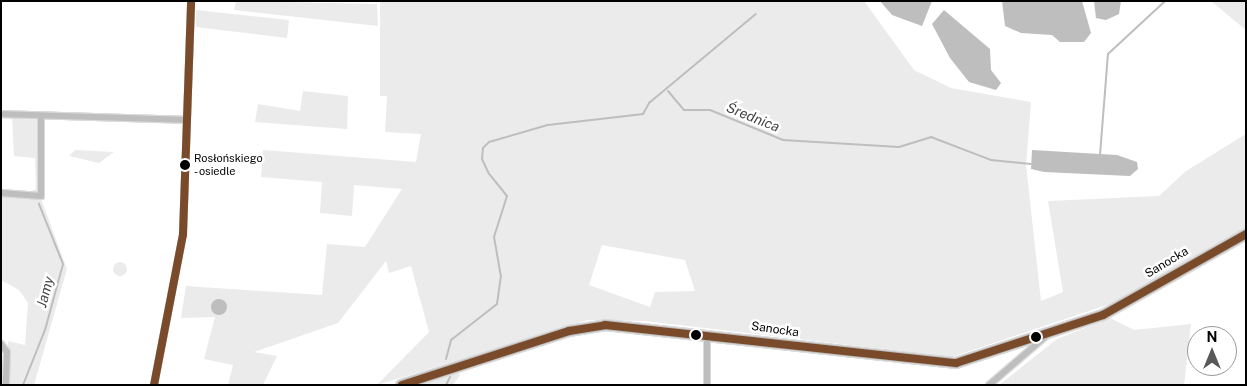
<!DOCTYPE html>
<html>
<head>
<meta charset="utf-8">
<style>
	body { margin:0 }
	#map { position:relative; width:1247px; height:386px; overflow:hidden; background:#fff; font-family:"Public Sans",sans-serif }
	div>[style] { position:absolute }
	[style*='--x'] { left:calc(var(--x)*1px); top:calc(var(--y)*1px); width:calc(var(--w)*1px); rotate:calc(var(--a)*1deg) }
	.green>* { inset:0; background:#ebebeb }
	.round { border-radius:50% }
	.water>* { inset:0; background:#bebebe }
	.stream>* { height:2px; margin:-1px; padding:0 1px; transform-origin:1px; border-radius:1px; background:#bebebe }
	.roads { filter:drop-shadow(1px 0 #dbdbdb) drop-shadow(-1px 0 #dbdbdb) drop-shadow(0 1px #dbdbdb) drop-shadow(0 -1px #dbdbdb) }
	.minor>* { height:6px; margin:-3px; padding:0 3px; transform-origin:3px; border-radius:3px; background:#bebebe }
	.primary>* { height:10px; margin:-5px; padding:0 5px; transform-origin:5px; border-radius:5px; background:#bebebe }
	.bus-1>* { height:8px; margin:-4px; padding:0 4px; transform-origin:4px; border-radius:4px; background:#7a4b2a }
	.dots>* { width:14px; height:14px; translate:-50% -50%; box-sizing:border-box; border:2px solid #fff; border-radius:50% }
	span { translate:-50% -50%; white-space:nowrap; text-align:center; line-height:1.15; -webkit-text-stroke:5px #fff; paint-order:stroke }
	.bus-label { font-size:11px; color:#000 }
	.left { translate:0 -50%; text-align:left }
	.street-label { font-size:12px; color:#000 }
	.water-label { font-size:14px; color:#434343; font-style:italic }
	.frame { position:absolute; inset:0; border:2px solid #000; pointer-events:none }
	.north { position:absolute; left:1187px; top:326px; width:50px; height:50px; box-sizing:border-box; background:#fff; border:1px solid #999; border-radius:50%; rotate:0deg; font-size:14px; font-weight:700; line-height:20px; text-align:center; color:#000 }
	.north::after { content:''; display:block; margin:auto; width:18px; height:22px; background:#595959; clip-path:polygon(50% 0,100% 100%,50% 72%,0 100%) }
</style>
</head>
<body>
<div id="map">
	<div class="green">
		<i style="clip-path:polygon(236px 1px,377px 4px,378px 26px,234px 10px)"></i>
		<i style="clip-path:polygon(evenodd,380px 1px,864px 1px,914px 70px,951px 88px,1031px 102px,1026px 165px,1041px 301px,1063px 292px,1048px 201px,1159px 196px,1186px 171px,1246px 134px,1246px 229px,1119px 301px,952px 357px,645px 321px,588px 320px,377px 385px,429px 332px,411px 266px,389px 273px,386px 261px,338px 323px,254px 352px,277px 356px,263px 385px,228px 385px,233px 365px,204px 359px,215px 317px,181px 318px,186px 286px,322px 295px,327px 244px,365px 247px,402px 189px,354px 185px,352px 216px,320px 213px,322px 182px,261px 177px,263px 150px,416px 162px,421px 134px,385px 132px,387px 96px,380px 96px,380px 1px,602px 245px,685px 260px,695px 291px,655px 292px,650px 307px,589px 285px,602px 245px)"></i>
		<i style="clip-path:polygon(1211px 1px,1246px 1px,1246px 30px,1241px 26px)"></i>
		<i style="clip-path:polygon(196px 10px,289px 20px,287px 38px,196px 27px)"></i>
		<i style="clip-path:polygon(303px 91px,348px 96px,347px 129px,255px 122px,258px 104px,300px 111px)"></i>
		<i style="clip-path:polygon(12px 116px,38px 120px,40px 194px,26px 194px,36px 189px,35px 158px,14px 156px)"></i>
		<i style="clip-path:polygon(75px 150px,114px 152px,99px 163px,69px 156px)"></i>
		<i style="clip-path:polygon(1px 195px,41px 199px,67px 269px,34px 385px,7px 385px,8px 341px,25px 345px,28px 303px,19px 290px,1px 280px)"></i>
		<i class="round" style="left:113px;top:262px;width:14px;height:14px"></i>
		<i style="clip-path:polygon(1110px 318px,1134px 330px,1191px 324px,1184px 385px,999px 385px,1057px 339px)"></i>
		<i style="clip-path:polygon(457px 370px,460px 375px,453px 385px,426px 385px,427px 380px)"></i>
	</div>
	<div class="water">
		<i style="clip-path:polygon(880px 1px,932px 1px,922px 26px,892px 15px)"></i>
		<i style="clip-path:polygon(1002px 1px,1082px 1px,1091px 33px,1084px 42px,1060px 42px,1052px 35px,1021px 33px,1005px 26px)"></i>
		<i style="clip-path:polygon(1094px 1px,1121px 1px,1119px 14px,1106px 20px,1096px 18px)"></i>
		<i style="clip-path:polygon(944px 10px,990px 49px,991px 70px,1001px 83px,996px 90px,969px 82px,950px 58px,932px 24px)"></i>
		<i style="clip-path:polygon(1032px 150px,1117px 155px,1137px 162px,1138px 169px,1130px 176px,1044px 172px,1031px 169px)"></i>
		<i class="round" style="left:211px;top:299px;width:16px;height:16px"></i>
	</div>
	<div class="stream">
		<i style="--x:668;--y:91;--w:25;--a:50"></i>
		<i style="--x:684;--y:110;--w:26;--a:0"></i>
		<i style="--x:710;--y:110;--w:79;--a:22.3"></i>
		<i style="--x:783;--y:140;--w:116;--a:3.5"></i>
		<i style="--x:899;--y:147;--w:34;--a:-17"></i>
		<i style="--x:931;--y:137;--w:64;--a:21"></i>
		<i style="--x:991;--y:160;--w:40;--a:5.7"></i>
		<i style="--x:1100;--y:155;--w:101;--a:-85.5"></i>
		<i style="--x:1108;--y:54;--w:78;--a:-42.9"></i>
		<i style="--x:446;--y:359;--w:20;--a:-75"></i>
		<i style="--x:451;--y:340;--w:58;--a:-38"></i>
		<i style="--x:497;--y:304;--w:27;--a:-82"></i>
		<i style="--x:501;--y:277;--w:41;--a:-99.9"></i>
		<i style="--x:494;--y:237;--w:43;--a:-72.4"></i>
		<i style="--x:507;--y:196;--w:28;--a:-129"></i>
		<i style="--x:489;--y:174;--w:17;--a:-115"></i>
		<i style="--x:482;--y:159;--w:11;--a:-85"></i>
		<i style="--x:483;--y:148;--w:8;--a:-45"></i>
		<i style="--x:489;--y:142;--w:61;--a:-16.1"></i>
		<i style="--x:548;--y:125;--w:96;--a:-6.6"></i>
		<i style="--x:643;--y:114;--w:13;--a:-61"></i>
		<i style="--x:649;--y:103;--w:139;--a:-39.8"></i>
		<i style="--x:23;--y:385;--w:59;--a:-68.2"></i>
		<i style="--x:45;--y:330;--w:68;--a:-74.7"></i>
		<i style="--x:63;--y:264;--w:65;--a:-111.8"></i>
		<i style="--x:446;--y:385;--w:9;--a:-63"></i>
	</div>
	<div class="roads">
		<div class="minor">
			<i style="--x:1;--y:114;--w:186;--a:1.8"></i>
			<i style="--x:1;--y:193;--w:40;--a:4.3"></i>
			<i style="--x:41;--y:196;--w:78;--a:-90"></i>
			<i style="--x:1;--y:344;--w:10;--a:53"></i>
			<i style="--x:7;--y:352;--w:33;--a:92"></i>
			<i style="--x:154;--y:385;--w:154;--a:-79.1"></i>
			<i style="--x:183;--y:234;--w:233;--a:-88"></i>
			<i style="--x:707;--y:385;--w:51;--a:-90"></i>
			<i style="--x:989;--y:385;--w:74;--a:-40.6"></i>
		</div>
		<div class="primary">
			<i style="--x:401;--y:385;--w:176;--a:-17.8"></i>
			<i style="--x:569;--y:331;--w:36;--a:-9"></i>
			<i style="--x:605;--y:325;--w:353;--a:6.2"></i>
			<i style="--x:956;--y:363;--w:155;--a:-18.1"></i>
			<i style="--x:1103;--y:315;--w:164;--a:-29.5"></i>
		</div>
	</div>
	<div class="bus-1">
		<i style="--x:154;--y:385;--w:154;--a:-79.1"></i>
		<i style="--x:183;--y:234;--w:233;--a:-88"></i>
		<i style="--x:402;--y:385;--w:176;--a:-17.9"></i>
		<i style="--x:569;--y:331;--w:36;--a:-9"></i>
		<i style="--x:605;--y:325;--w:353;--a:6.2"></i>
		<i style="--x:956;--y:363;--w:155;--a:-18.1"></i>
		<i style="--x:1103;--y:315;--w:164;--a:-29.5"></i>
	</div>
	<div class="dots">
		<i style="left:185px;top:165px;background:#000"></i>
		<i style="left:696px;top:335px;background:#000"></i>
		<i style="left:1036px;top:337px;background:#000"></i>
	</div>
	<div class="bus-label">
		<span class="left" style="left:194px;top:165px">Rosłońskiego<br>- osiedle</span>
	</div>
	<div class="street-label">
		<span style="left:1167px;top:263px;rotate:-31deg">Sanocka</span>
		<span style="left:775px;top:330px;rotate:8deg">Sanocka</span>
	</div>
	<div class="water-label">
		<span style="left:753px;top:117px;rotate:22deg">Średnica</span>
		<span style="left:45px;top:292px;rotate:-75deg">Jamy</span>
	</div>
	<div class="frame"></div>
	<div class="north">N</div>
</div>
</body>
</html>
